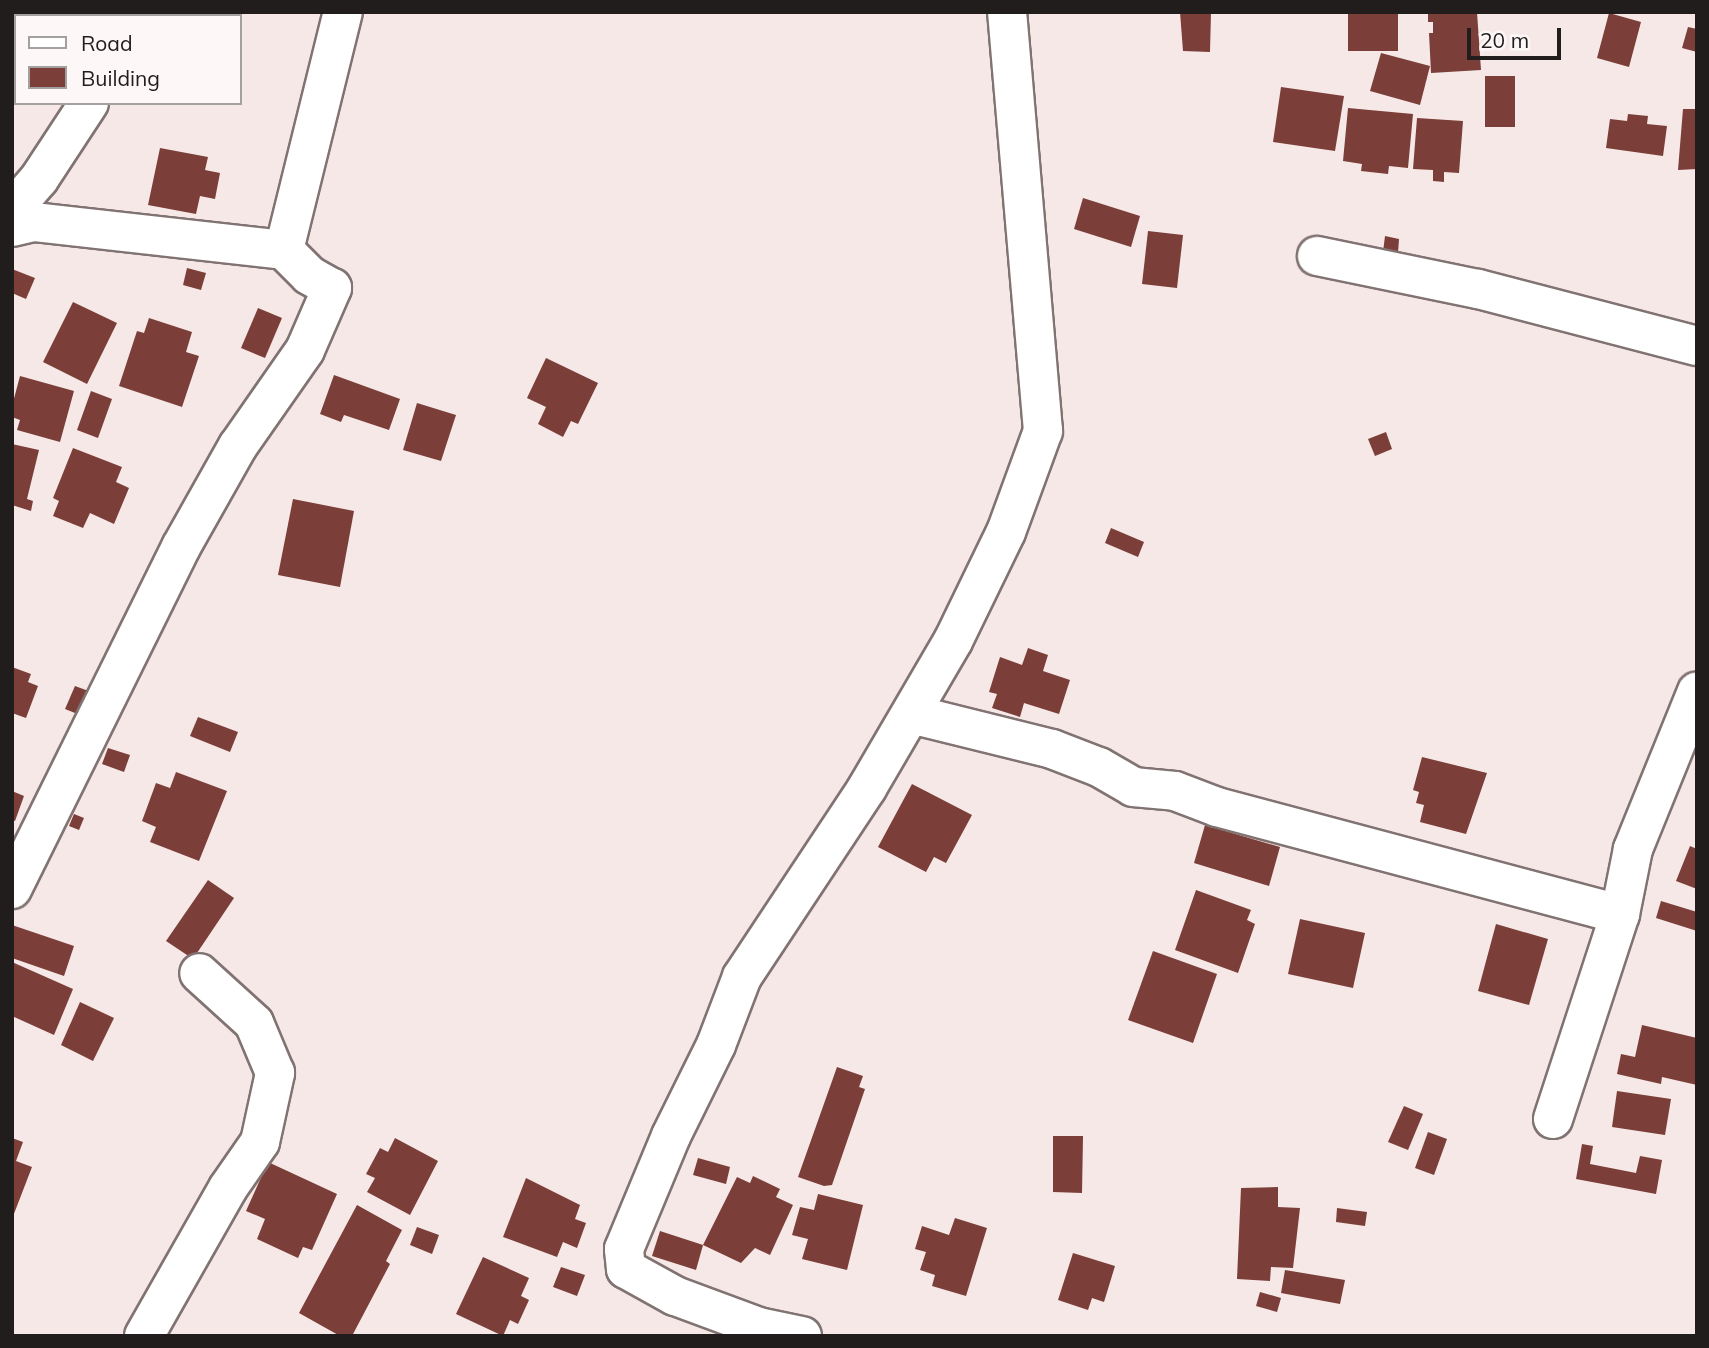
<!DOCTYPE html>
<html>
<head>
<meta charset="utf-8">
<style>
	body { margin:0 }
	#map { position:relative; width:1709px; height:1348px; overflow:hidden; background:#f6e8e6; font-family:Mulish,sans-serif }
	div>[style] { position:absolute }
	[style*='--x'] { left:calc(var(--x)*1px); top:calc(var(--y)*1px); width:calc(var(--w)*1px); rotate:calc(var(--a)*1deg) }
	.building>* { inset:0; background:#7b3e38 }
	.roads { filter:drop-shadow(2px 0 #807372) drop-shadow(-2px 0 #807372) drop-shadow(0 2px #807372) drop-shadow(0 -2px #807372) }
	.minor>* { height:38px; margin:-19px; padding:0 19px; transform-origin:19px; border-radius:19px; background:#fff }
	span { translate:-50% -50%; white-space:nowrap; text-align:center; line-height:1.15; -webkit-text-stroke:7px #fdf8f7; paint-order:stroke }
	.frame { position:absolute; inset:0; border:14px solid #221d1d; pointer-events:none }
	.legend { position:absolute; left:14px; top:14px; width:228px; height:91px; box-sizing:border-box; background:#fdf8f7; border:2px solid #a5a0a0; margin:0; padding:9px 12px; list-style:none; font-size:21px; color:#221d1d }
	.legend li { display:flex; align-items:center; gap:14px; height:35px }
	.legend b { width:35px; border:2px solid #a5a0a0 }
	.scale { position:absolute; left:1467px; top:28px; width:94px; height:32px; box-sizing:border-box; border:4px solid #221d1d; border-top:0; padding-left:9px; font-size:21px; line-height:24px; white-space:nowrap; color:#221d1d; -webkit-text-stroke:5px #fdf8f7; paint-order:stroke }
</style>
</head>
<body>
<div id="map">
	<div class="building">
		<i style="clip-path:polygon(1180px 12px,1211px 12px,1210px 52px,1183px 51px)"></i>
		<i style="clip-path:polygon(1348px 12px,1398px 12px,1398px 51px,1348px 51px)"></i>
		<i style="clip-path:polygon(1428px 12px,1477px 12px,1481px 70px,1431px 73px,1429px 33px,1433px 33px,1433px 22px,1428px 22px)"></i>
		<i style="clip-path:polygon(1609px 13px,1641px 22px,1629px 67px,1597px 58px)"></i>
		<i style="clip-path:polygon(1688px 27px,1697px 29px,1697px 52px,1682px 48px)"></i>
		<i style="clip-path:polygon(1381px 53px,1430px 66px,1420px 105px,1370px 91px)"></i>
		<i style="clip-path:polygon(1485px 76px,1515px 76px,1515px 127px,1485px 127px)"></i>
		<i style="clip-path:polygon(1281px 87px,1344px 96px,1335px 151px,1273px 142px)"></i>
		<i style="clip-path:polygon(1348px 108px,1413px 114px,1408px 168px,1389px 166px,1388px 174px,1361px 171px,1362px 164px,1343px 161px)"></i>
		<i style="clip-path:polygon(1683px 109px,1697px 109px,1697px 169px,1678px 170px)"></i>
		<i style="clip-path:polygon(1628px 114px,1648px 116px,1647px 124px,1667px 126px,1663px 156px,1606px 148px,1610px 119px,1627px 121px)"></i>
		<i style="clip-path:polygon(1417px 118px,1463px 121px,1459px 173px,1444px 172px,1444px 182px,1433px 181px,1433px 170px,1413px 169px)"></i>
		<i style="clip-path:polygon(160px 148px,208px 157px,205px 170px,220px 173px,215px 199px,200px 196px,196px 214px,148px 205px)"></i>
		<i style="clip-path:polygon(1083px 198px,1140px 216px,1131px 247px,1074px 229px)"></i>
		<i style="clip-path:polygon(1148px 231px,1183px 235px,1177px 288px,1142px 284px)"></i>
		<i style="clip-path:polygon(1385px 236px,1399px 239px,1398px 253px,1383px 252px)"></i>
		<i style="clip-path:polygon(187px 268px,206px 273px,201px 290px,183px 285px)"></i>
		<i style="clip-path:polygon(12px 269px,35px 278px,26px 299px,12px 293px)"></i>
		<i style="clip-path:polygon(73px 302px,117px 323px,87px 384px,43px 362px)"></i>
		<i style="clip-path:polygon(258px 308px,282px 318px,265px 358px,241px 348px)"></i>
		<i style="clip-path:polygon(149px 318px,192px 332px,186px 352px,199px 356px,182px 407px,119px 386px,137px 331px,144px 333px)"></i>
		<i style="clip-path:polygon(546px 358px,598px 383px,578px 424px,571px 421px,563px 437px,538px 424px,546px 407px,527px 398px)"></i>
		<i style="clip-path:polygon(334px 375px,400px 399px,389px 430px,344px 415px,341px 422px,320px 414px)"></i>
		<i style="clip-path:polygon(20px 376px,74px 391px,60px 442px,17px 430px,20px 420px,12px 417px,12px 406px)"></i>
		<i style="clip-path:polygon(91px 391px,112px 399px,98px 438px,77px 430px)"></i>
		<i style="clip-path:polygon(417px 403px,456px 415px,441px 461px,403px 450px)"></i>
		<i style="clip-path:polygon(1386px 432px,1392px 449px,1375px 456px,1368px 439px)"></i>
		<i style="clip-path:polygon(12px 444px,39px 450px,27px 499px,33px 501px,31px 511px,12px 505px)"></i>
		<i style="clip-path:polygon(73px 448px,122px 467px,116px 482px,129px 488px,114px 524px,90px 513px,83px 528px,53px 516px,59px 501px,53px 498px)"></i>
		<i style="clip-path:polygon(293px 499px,354px 511px,340px 587px,278px 575px)"></i>
		<i style="clip-path:polygon(1111px 528px,1144px 542px,1138px 557px,1105px 543px)"></i>
		<i style="clip-path:polygon(1028px 648px,1048px 655px,1043px 671px,1070px 680px,1059px 714px,1024px 703px,1020px 717px,992px 708px,997px 694px,989px 692px,1000px 657px,1022px 665px)"></i>
		<i style="clip-path:polygon(12px 667px,31px 674px,28px 682px,38px 686px,26px 718px,12px 713px)"></i>
		<i style="clip-path:polygon(75px 686px,94px 693px,85px 717px,65px 709px)"></i>
		<i style="clip-path:polygon(198px 717px,238px 732px,230px 752px,190px 736px)"></i>
		<i style="clip-path:polygon(108px 748px,130px 755px,124px 772px,102px 764px)"></i>
		<i style="clip-path:polygon(1422px 757px,1487px 773px,1466px 834px,1420px 822px,1424px 805px,1416px 803px,1419px 792px,1413px 790px)"></i>
		<i style="clip-path:polygon(176px 772px,227px 791px,199px 861px,150px 842px,156px 827px,142px 821px,156px 783px,170px 788px)"></i>
		<i style="clip-path:polygon(912px 784px,972px 815px,946px 863px,934px 857px,926px 872px,878px 847px)"></i>
		<i style="clip-path:polygon(12px 791px,24px 796px,15px 821px,12px 820px)"></i>
		<i style="clip-path:polygon(74px 814px,84px 818px,79px 830px,69px 826px)"></i>
		<i style="clip-path:polygon(1205px 825px,1280px 847px,1269px 886px,1194px 863px)"></i>
		<i style="clip-path:polygon(1690px 846px,1697px 849px,1697px 889px,1676px 881px)"></i>
		<i style="clip-path:polygon(208px 880px,234px 898px,193px 959px,166px 941px)"></i>
		<i style="clip-path:polygon(1196px 890px,1251px 910px,1247px 920px,1255px 924px,1238px 973px,1175px 950px)"></i>
		<i style="clip-path:polygon(1661px 901px,1697px 912px,1697px 931px,1656px 918px)"></i>
		<i style="clip-path:polygon(1300px 919px,1365px 933px,1353px 988px,1288px 974px)"></i>
		<i style="clip-path:polygon(1496px 924px,1548px 939px,1529px 1005px,1478px 991px)"></i>
		<i style="clip-path:polygon(12px 925px,74px 946px,64px 976px,12px 958px)"></i>
		<i style="clip-path:polygon(1153px 951px,1217px 974px,1193px 1043px,1128px 1020px)"></i>
		<i style="clip-path:polygon(12px 962px,73px 989px,54px 1035px,12px 1016px)"></i>
		<i style="clip-path:polygon(80px 1002px,114px 1018px,93px 1061px,61px 1045px)"></i>
		<i style="clip-path:polygon(1642px 1025px,1697px 1038px,1697px 1085px,1662px 1077px,1661px 1084px,1617px 1074px,1621px 1054px,1635px 1057px)"></i>
		<i style="clip-path:polygon(837px 1067px,863px 1076px,859px 1087px,865px 1089px,832px 1185px,824px 1186px,798px 1177px)"></i>
		<i style="clip-path:polygon(1617px 1091px,1671px 1099px,1665px 1135px,1612px 1127px)"></i>
		<i style="clip-path:polygon(1404px 1106px,1423px 1114px,1408px 1150px,1388px 1142px)"></i>
		<i style="clip-path:polygon(1428px 1132px,1447px 1139px,1434px 1175px,1415px 1168px)"></i>
		<i style="clip-path:polygon(1053px 1136px,1083px 1136px,1082px 1193px,1053px 1192px)"></i>
		<i style="clip-path:polygon(12px 1138px,23px 1142px,16px 1161px,32px 1167px,12px 1219px)"></i>
		<i style="clip-path:polygon(395px 1138px,438px 1161px,410px 1215px,367px 1192px,375px 1178px,366px 1174px,380px 1148px,388px 1152px)"></i>
		<i style="clip-path:polygon(1582px 1144px,1593px 1146px,1590px 1164px,1636px 1173px,1640px 1156px,1662px 1160px,1656px 1194px,1576px 1179px)"></i>
		<i style="clip-path:polygon(698px 1158px,730px 1167px,726px 1184px,693px 1175px)"></i>
		<i style="clip-path:polygon(268px 1162px,337px 1194px,312px 1250px,303px 1247px,298px 1258px,257px 1239px,265px 1219px,246px 1211px)"></i>
		<i style="clip-path:polygon(753px 1176px,780px 1189px,776px 1197px,793px 1205px,770px 1255px,755px 1248px,741px 1263px,703px 1245px,737px 1177px,750px 1183px)"></i>
		<i style="clip-path:polygon(526px 1178px,580px 1205px,575px 1219px,586px 1223px,577px 1248px,563px 1242px,557px 1257px,503px 1237px)"></i>
		<i style="clip-path:polygon(1278px 1187px,1278px 1207px,1300px 1208px,1293px 1268px,1271px 1267px,1270px 1281px,1237px 1279px,1241px 1188px)"></i>
		<i style="clip-path:polygon(818px 1194px,863px 1205px,847px 1270px,802px 1259px,808px 1239px,792px 1235px,800px 1207px,814px 1210px)"></i>
		<i style="clip-path:polygon(357px 1205px,402px 1230px,386px 1261px,390px 1264px,352px 1336px,340px 1336px,299px 1313px)"></i>
		<i style="clip-path:polygon(1337px 1208px,1367px 1212px,1365px 1226px,1336px 1222px)"></i>
		<i style="clip-path:polygon(955px 1218px,987px 1228px,966px 1296px,932px 1286px,935px 1275px,920px 1270px,926px 1252px,915px 1249px,922px 1226px,949px 1235px)"></i>
		<i style="clip-path:polygon(417px 1227px,439px 1235px,432px 1254px,410px 1245px)"></i>
		<i style="clip-path:polygon(660px 1231px,703px 1245px,696px 1270px,652px 1256px)"></i>
		<i style="clip-path:polygon(1073px 1253px,1115px 1266px,1104px 1302px,1092px 1298px,1088px 1310px,1058px 1300px)"></i>
		<i style="clip-path:polygon(483px 1257px,529px 1278px,521px 1296px,529px 1300px,518px 1324px,510px 1320px,503px 1336px,456px 1314px)"></i>
		<i style="clip-path:polygon(561px 1267px,585px 1275px,577px 1296px,553px 1287px)"></i>
		<i style="clip-path:polygon(1285px 1270px,1345px 1280px,1340px 1304px,1281px 1293px)"></i>
		<i style="clip-path:polygon(1260px 1292px,1281px 1298px,1277px 1312px,1256px 1306px)"></i>
	</div>
	<div class="roads">
		<div class="minor">
			<i style="--x:127;--y:16;--w:4;--a:-63"></i>
			<i style="--x:12;--y:210;--w:41;--a:-48.9"></i>
			<i style="--x:39;--y:179;--w:91;--a:-56.7"></i>
			<i style="--x:12;--y:227;--w:23;--a:-13"></i>
			<i style="--x:34;--y:222;--w:252;--a:6.4"></i>
			<i style="--x:1317;--y:256;--w:164;--a:11.6"></i>
			<i style="--x:1478;--y:289;--w:226;--a:14.6"></i>
			<i style="--x:911;--y:714;--w:145;--a:13.9"></i>
			<i style="--x:1052;--y:749;--w:50;--a:21"></i>
			<i style="--x:1099;--y:767;--w:39;--a:30"></i>
			<i style="--x:1133;--y:787;--w:42;--a:5.4"></i>
			<i style="--x:1175;--y:791;--w:45;--a:20.9"></i>
			<i style="--x:1217;--y:807;--w:417;--a:14.9"></i>
			<i style="--x:12;--y:889;--w:381;--a:-63.7"></i>
			<i style="--x:181;--y:547;--w:116;--a:-60.6"></i>
			<i style="--x:238;--y:446;--w:117;--a:-55.1"></i>
			<i style="--x:305;--y:350;--w:68;--a:-66.5"></i>
			<i style="--x:332;--y:288;--w:26;--a:-151"></i>
			<i style="--x:309;--y:275;--w:35;--a:-135"></i>
			<i style="--x:284;--y:250;--w:245;--a:-76.1"></i>
			<i style="--x:1553;--y:1119;--w:216;--a:-71.9"></i>
			<i style="--x:1620;--y:914;--w:66;--a:-78.7"></i>
			<i style="--x:1633;--y:849;--w:170;--a:-67.9"></i>
			<i style="--x:144;--y:1336;--w:170;--a:-60.4"></i>
			<i style="--x:228;--y:1188;--w:56;--a:-55.2"></i>
			<i style="--x:260;--y:1142;--w:71;--a:-77.7"></i>
			<i style="--x:275;--y:1073;--w:54;--a:-112.8"></i>
			<i style="--x:254;--y:1023;--w:74;--a:-137.7"></i>
			<i style="--x:802;--y:1336;--w:44;--a:-168.2"></i>
			<i style="--x:759;--y:1327;--w:90;--a:-159.7"></i>
			<i style="--x:675;--y:1296;--w:56;--a:-151.1"></i>
			<i style="--x:626;--y:1269;--w:20;--a:-96"></i>
			<i style="--x:624;--y:1249;--w:122;--a:-67.4"></i>
			<i style="--x:671;--y:1136;--w:102;--a:-63.7"></i>
			<i style="--x:716;--y:1045;--w:73;--a:-69.1"></i>
			<i style="--x:742;--y:977;--w:227;--a:-56.5"></i>
			<i style="--x:867;--y:788;--w:170;--a:-59.7"></i>
			<i style="--x:953;--y:641;--w:121;--a:-64.1"></i>
			<i style="--x:1006;--y:532;--w:108;--a:-69.9"></i>
			<i style="--x:1043;--y:431;--w:421;--a:-94.9"></i>
		</div>
	</div>
	<div class="frame"></div>
	<ul class="legend">
	<li><b style="height:9px;background:#fff"></b>Road</li>
	<li><b style="height:19px;background:#7b3e38"></b>Building</li>
	</ul>
	<div class="scale">20 m</div>
</div>
</body>
</html>
